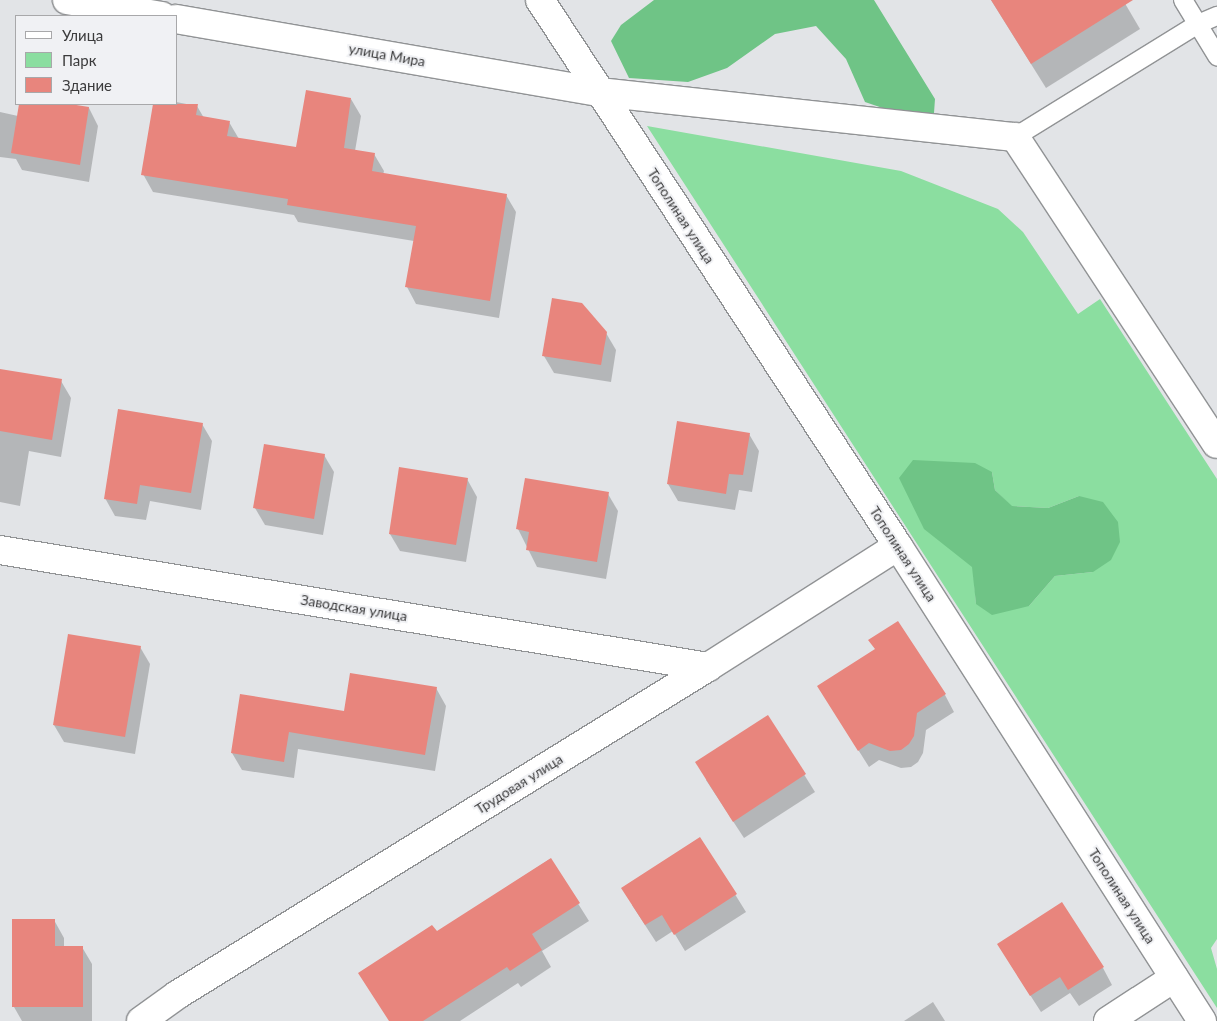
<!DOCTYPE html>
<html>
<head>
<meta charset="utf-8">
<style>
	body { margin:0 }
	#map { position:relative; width:1217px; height:1021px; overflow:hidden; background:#e2e4e7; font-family:Lato,sans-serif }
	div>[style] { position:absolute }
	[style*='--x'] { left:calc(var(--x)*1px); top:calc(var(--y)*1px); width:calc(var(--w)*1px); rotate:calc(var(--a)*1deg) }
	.green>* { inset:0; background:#8bdea0 }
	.forest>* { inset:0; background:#6fc486 }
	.shadow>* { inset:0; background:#0003 }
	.building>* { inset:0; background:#e8857d }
	.roads { filter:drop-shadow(1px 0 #919395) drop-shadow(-1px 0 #919395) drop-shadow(0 1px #919395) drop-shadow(0 -1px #919395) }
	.lane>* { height:18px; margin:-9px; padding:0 9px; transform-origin:9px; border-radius:9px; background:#fff }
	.street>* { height:28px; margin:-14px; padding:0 14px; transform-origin:14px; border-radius:14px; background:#fff }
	span { translate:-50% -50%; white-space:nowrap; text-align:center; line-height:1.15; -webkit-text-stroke:4px #f0f1f4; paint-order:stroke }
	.street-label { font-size:14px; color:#3b3b3c }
	.legend { position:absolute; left:15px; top:15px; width:162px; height:90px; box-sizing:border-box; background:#f0f1f4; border:1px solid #a8a8aa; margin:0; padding:6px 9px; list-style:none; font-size:15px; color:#3b3b3c }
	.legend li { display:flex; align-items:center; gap:10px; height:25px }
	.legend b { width:25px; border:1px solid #a8a8aa }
</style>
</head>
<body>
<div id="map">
	<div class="green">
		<i style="clip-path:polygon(evenodd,647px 126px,901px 171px,998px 209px,1023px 232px,1078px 314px,1100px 299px,1217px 479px,1217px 939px,1211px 948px,1217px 969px,1217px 1008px,647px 126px,992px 472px,995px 490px,1011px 506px,1048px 508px,1079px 496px,1093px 572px,1055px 576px,1029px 606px,976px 604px,973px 567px,992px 472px)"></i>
	</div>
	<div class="forest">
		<i style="clip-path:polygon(654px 0,874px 0,935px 99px,934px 113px,912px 118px,865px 102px,846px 59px,816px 26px,775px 34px,727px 68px,688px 82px,629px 78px,611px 41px,621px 25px)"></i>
		<i style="clip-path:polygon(913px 460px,975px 463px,992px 472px,995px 490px,1012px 506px,1048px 508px,1079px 496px,1103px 502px,1118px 522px,1120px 542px,1111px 560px,1093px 572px,1055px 576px,1029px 606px,992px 615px,976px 604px,972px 567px,924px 529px,899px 478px)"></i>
	</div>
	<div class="shadow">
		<i style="clip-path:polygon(991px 0,1123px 0,1140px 29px,1046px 88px)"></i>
		<i style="clip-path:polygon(351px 99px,361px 116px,355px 151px,374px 154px,384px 171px,383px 175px,506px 195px,516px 212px,499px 318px,416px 304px,407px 287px,414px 241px,298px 222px,294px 215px,153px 192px,143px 174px,154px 104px,176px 102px,197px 106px,204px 118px,229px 122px,239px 139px,297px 149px)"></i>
		<i style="clip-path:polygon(20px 104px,61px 104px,89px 108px,98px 126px,89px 182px,22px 170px,16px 159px,0 157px,0 112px,18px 116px)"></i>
		<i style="clip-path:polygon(606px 333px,616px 350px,611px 382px,554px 373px,544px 356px)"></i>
		<i style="clip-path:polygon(0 370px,61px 381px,71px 398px,61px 457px,29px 451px,20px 506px,0 502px)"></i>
		<i style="clip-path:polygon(202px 424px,212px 441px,201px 510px,150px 501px,146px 520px,115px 516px,105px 498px)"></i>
		<i style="clip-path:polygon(749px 434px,759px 451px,752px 492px,739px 490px,735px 510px,678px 501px,668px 484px)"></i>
		<i style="clip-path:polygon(324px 455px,334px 472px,323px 535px,265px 525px,255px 508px)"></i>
		<i style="clip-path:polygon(467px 479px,477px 497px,466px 562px,400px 551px,390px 534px)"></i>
		<i style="clip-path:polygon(608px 494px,618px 511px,606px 579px,537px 567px,518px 529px)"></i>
		<i style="clip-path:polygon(140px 647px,150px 664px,135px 754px,64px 742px,54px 725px)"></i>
		<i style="clip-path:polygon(876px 650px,945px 695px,954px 712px,926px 730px,923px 753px,918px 762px,911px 767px,901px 768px,879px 760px,869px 767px,818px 686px)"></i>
		<i style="clip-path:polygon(436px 688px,446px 706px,435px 771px,298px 749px,294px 778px,242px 770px,232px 753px,242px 696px,345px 712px)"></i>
		<i style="clip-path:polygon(768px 717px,815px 792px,744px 838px,706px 780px)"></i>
		<i style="clip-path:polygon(700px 838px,746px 912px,685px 951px,673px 931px,656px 942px,632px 905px)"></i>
		<i style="clip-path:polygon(550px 859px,589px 921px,542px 951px,551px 967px,521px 987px,518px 983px,460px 1021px,390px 1021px,436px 933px)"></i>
		<i style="clip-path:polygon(54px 920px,64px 938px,64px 947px,82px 947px,92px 964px,92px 1021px,22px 1021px,14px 1007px,13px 921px)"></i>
		<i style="clip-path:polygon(1009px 962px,1103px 968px,1112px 985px,1079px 1006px,1070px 993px,1041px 1012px)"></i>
		<i style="clip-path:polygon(933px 1002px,945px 1021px,904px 1021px)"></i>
	</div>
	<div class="building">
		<i style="clip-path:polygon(991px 0,1133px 0,1031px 64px)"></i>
		<i style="clip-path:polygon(306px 90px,351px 98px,344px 148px,375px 153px,372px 171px,507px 194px,490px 301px,405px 287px,416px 226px,287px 205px,288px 199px,141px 175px,153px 104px,198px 104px,196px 115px,230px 121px,227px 136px,296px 147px)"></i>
		<i style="clip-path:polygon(19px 104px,70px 104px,89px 107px,80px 165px,11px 153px)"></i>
		<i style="clip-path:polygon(552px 298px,582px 303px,607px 332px,601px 365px,542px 356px)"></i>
		<i style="clip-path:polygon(0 369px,62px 379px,52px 440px,0 431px)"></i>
		<i style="clip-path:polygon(118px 409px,203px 423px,191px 493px,140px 485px,137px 504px,104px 499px)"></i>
		<i style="clip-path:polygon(677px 421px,750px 433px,743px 475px,729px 474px,726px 494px,667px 484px)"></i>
		<i style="clip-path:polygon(264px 444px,325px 454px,314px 519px,253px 508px)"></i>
		<i style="clip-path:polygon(399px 467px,468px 478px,456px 545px,389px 534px)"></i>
		<i style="clip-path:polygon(525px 478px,609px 492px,597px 562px,526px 550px,529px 532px,516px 529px)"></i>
		<i style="clip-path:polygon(898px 621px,946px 694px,917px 713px,914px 736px,909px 744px,901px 750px,890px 751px,869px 743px,858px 751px,817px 686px,875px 649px,868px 640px)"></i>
		<i style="clip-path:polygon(68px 634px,141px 646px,125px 737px,53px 725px)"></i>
		<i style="clip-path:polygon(350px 673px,437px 687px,425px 755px,289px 732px,284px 762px,231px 753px,240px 694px,344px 711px)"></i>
		<i style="clip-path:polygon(768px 715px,806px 774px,733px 822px,695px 762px)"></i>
		<i style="clip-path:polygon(700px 837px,737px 894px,674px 935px,662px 915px,645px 925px,621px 888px)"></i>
		<i style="clip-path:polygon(551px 858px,580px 903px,532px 934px,542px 950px,510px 971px,507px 967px,423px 1021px,389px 1021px,358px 973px,432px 925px,437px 931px)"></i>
		<i style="clip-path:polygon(1062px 902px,1104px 967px,1068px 990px,1060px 977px,1030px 996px,997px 944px)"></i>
		<i style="clip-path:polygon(12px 919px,55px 919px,55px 946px,83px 946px,83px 1007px,12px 1007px)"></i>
	</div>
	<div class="roads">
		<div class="lane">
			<i style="--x:1183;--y:0;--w:66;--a:58.7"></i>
			<i style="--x:1015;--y:137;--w:215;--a:-31.7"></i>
			<i style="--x:1198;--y:24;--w:21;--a:-23"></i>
		</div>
		<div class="street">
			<i style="--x:67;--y:0;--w:96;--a:9.6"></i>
			<i style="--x:540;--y:0;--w:653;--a:56.75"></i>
			<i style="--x:898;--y:546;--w:564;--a:57.38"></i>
			<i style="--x:176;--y:19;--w:429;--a:9.8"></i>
			<i style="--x:599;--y:92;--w:418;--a:6.2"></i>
			<i style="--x:1015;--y:137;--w:367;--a:56.7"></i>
			<i style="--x:0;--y:550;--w:718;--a:9.38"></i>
			<i style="--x:141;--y:1021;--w:44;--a:-35.8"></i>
			<i style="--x:177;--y:995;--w:624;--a:-31.7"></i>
			<i style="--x:708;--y:667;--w:225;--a:-32.5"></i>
			<i style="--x:1108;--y:1021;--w:79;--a:-33.1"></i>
		</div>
	</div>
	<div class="street-label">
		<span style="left:387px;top:55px;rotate:10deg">улица Мира</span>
		<span style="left:681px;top:216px;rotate:57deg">Тополиная улица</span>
		<span style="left:903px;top:554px;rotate:57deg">Тополиная улица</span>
		<span style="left:354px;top:608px;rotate:9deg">Заводская улица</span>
		<span style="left:519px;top:784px;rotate:-32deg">Трудовая улица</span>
		<span style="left:1122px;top:896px;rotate:57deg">Тополиная улица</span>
	</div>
	<ul class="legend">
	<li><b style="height:6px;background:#fff"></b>Улица</li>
	<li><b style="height:14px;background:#8bdea0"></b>Парк</li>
	<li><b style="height:14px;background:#e8857d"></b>Здание</li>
	</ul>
</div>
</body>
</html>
